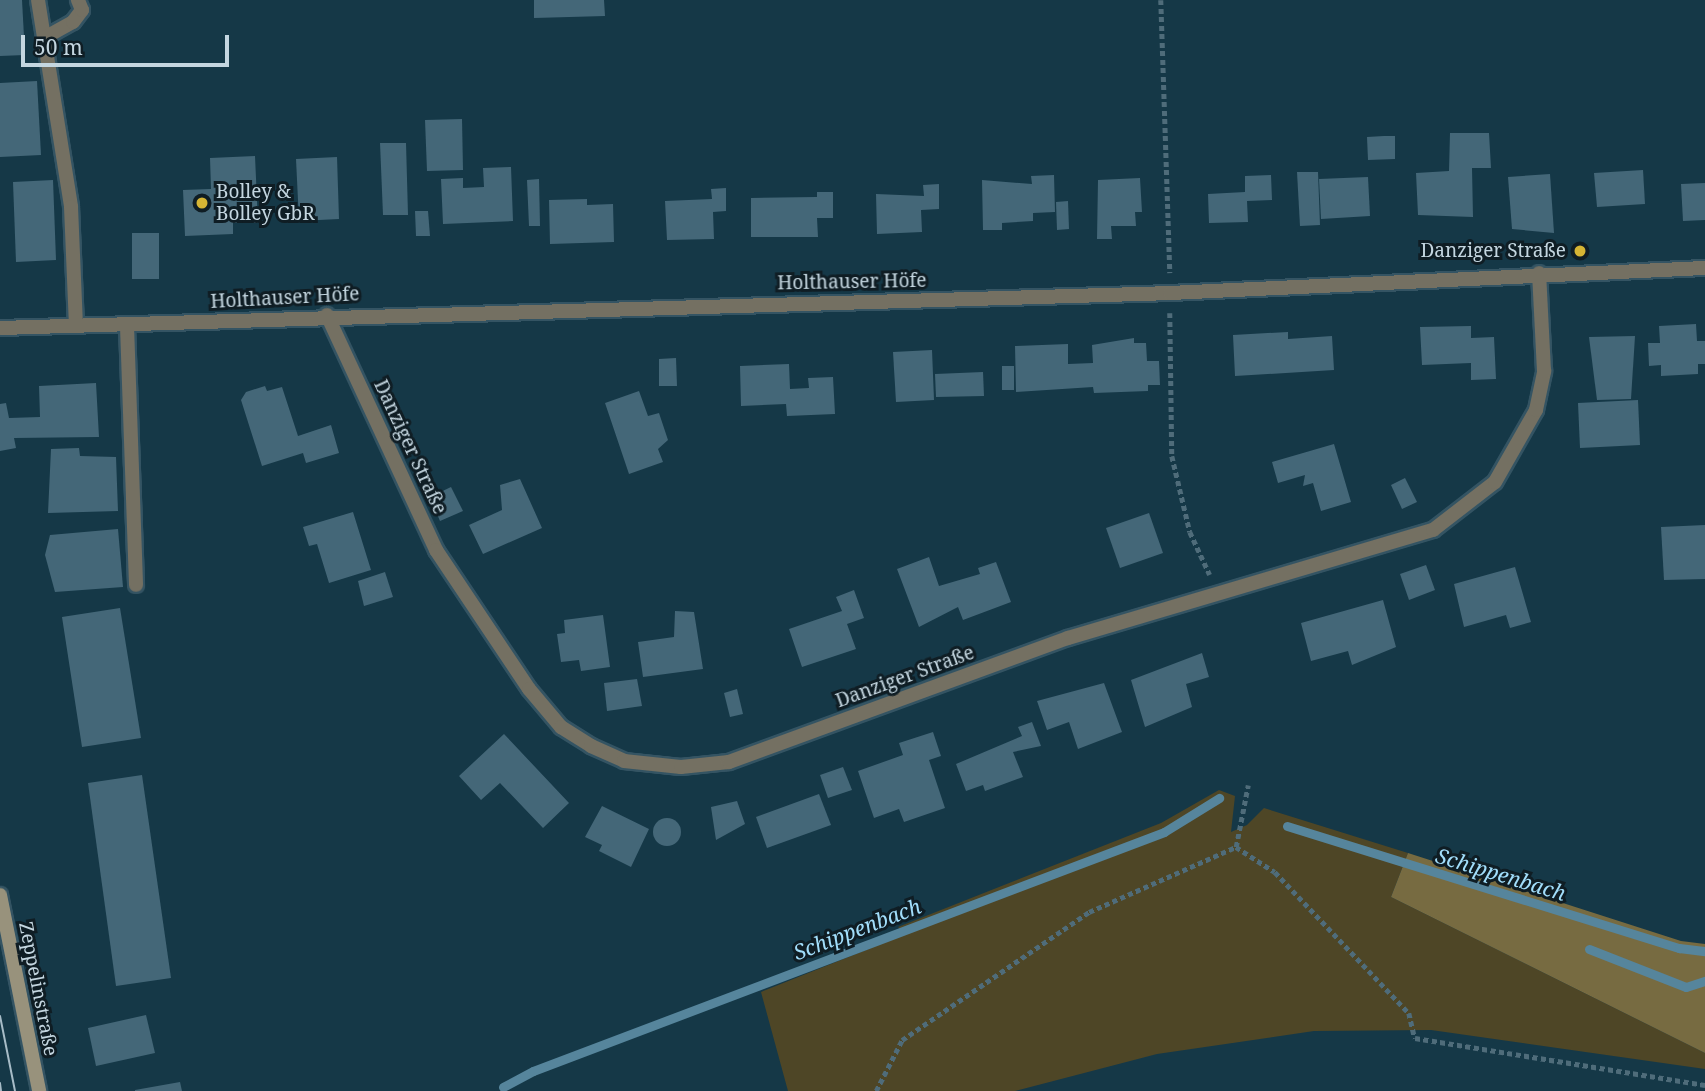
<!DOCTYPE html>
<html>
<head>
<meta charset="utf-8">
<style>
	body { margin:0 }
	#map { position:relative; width:1705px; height:1091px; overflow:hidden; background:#153847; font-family:"Noto Serif",serif }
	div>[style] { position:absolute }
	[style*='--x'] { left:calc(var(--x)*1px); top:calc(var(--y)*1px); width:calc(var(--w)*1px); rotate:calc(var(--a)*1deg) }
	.green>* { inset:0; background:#4e4626 }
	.forest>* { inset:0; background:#776b41 }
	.stream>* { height:9px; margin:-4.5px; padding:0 4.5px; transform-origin:4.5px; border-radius:4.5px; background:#56859c }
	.building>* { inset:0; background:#446778 }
	.round { border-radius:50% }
	.path>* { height:4.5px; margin-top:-2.25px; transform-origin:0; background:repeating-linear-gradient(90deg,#4f6c7a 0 5px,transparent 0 8.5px) }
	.roads { filter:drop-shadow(2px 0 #345463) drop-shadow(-2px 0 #345463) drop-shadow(0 2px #345463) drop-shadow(0 -2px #345463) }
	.service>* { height:14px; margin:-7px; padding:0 7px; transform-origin:7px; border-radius:7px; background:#747062 }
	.minor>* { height:14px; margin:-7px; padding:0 7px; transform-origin:7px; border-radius:7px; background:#747062 }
	.tertiary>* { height:14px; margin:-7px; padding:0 7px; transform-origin:7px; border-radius:7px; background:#747062 }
	.secondary>* { height:14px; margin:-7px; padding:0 7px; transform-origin:7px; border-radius:7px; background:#98927c }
	.tram>* { height:2px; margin:-1px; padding:0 1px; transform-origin:1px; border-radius:1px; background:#a7bcc7 }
	.dots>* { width:19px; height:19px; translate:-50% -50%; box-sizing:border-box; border:4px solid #0f1d24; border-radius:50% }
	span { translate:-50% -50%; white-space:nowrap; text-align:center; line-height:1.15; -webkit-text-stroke:6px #0f1d24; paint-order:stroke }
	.poi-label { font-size:19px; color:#c4d6e0 }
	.left { translate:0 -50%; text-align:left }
	.right { translate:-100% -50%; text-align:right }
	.street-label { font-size:19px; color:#c4d6e0 }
	.water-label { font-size:21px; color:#a1ddfa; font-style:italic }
	.scale { position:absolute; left:21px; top:35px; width:208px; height:32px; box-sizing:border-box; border:4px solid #c4d6e0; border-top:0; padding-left:9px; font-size:21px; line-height:24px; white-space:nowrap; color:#c4d6e0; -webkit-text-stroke:5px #0f1d24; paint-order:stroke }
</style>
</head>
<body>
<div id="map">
	<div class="green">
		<i style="clip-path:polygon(1219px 790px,1235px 796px,1231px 832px,1247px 825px,1264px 808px,1408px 853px,1391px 897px,1705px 1053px,1705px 1069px,1431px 1030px,1314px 1031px,1157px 1054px,1015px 1091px,788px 1091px,761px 992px,906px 934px,898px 927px,1161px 823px)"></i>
	</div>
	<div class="forest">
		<i style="clip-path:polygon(1408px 853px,1681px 941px,1705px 944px,1705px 1053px,1391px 897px)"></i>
	</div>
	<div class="stream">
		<i style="--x:1287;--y:826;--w:411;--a:17.3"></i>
		<i style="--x:1679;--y:948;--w:26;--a:7"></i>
		<i style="--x:1589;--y:949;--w:104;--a:21.4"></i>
		<i style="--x:1686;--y:987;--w:20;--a:-18"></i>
		<i style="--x:503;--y:1087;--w:34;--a:-28"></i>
		<i style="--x:533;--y:1071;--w:675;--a:-20.74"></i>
		<i style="--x:1164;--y:832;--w:65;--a:-31.7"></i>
	</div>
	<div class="building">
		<i style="clip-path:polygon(0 0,22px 0,25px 55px,0 56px)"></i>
		<i style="clip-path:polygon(534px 0,604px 0,605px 16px,534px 18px)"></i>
		<i style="clip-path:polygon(37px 81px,41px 155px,0 157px,0 83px)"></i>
		<i style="clip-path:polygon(462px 119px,463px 170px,427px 171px,425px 120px)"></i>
		<i style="clip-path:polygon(1450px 133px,1489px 133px,1491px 168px,1472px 168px,1473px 217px,1418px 215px,1416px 173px,1449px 171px)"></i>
		<i style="clip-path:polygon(1384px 136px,1395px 136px,1395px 159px,1368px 160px,1367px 137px)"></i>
		<i style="clip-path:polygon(380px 143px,406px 143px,408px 215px,383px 215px)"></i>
		<i style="clip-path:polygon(255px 156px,258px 223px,233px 223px,233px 234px,185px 236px,183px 190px,211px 189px,210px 158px)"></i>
		<i style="clip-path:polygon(337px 157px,339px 219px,299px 221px,296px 159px)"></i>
		<i style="clip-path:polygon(511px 167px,513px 221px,443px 224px,441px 179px,463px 178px,463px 188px,484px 187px,483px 168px)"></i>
		<i style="clip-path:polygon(1643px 170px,1645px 204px,1597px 207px,1594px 173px)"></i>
		<i style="clip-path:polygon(1297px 172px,1318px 172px,1320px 225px,1300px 226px)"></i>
		<i style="clip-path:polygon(1550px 174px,1554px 233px,1512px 229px,1508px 177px)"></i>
		<i style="clip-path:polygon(1054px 175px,1055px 212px,1033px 213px,1033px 221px,1002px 223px,1002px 230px,983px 230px,982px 180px,1032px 184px,1031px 176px)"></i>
		<i style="clip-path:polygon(1271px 175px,1272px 200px,1247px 201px,1248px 222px,1209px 223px,1208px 194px,1245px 192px,1245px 176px)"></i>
		<i style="clip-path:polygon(1368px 177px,1370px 216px,1321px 219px,1319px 179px)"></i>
		<i style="clip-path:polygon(1140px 178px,1142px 212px,1135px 212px,1136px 226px,1111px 226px,1112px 239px,1097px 239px,1098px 180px)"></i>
		<i style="clip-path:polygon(539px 179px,540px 226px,529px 226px,527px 180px)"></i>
		<i style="clip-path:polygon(53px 180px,56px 260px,16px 262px,13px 182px)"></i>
		<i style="clip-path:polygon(1705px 183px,1705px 220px,1683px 221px,1681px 184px)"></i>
		<i style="clip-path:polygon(939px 184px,939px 209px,921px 210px,922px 232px,877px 234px,876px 194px,924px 196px,923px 185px)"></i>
		<i style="clip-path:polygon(726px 188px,726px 211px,713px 212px,714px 239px,667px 240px,665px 201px,712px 199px,711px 189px)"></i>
		<i style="clip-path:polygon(817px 192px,833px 192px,833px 218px,817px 218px,818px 237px,751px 237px,751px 198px,817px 197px)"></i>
		<i style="clip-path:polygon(587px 199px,587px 205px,613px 204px,614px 242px,550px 244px,549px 200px)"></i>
		<i style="clip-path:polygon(1068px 201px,1069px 229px,1057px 230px,1056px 202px)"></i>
		<i style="clip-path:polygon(415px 211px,428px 211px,430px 236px,416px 236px)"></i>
		<i style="clip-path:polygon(132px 233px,159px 233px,159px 279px,132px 279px)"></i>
		<i style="clip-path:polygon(1696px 324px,1697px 341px,1705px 341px,1705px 364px,1698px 364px,1698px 374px,1661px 376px,1661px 365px,1649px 366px,1648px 343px,1660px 343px,1659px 326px)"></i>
		<i style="clip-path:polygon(1471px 326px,1471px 338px,1494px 337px,1496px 379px,1471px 380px,1471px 363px,1422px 365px,1420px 327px)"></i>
		<i style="clip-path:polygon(1288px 332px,1288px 339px,1332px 336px,1334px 370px,1235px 376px,1233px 335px)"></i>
		<i style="clip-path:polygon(1635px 336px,1631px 399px,1597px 400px,1589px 337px)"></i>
		<i style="clip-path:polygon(1134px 338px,1134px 343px,1146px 343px,1147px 361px,1159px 361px,1160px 385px,1148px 385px,1148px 391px,1094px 393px,1093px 387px,1016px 392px,1015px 346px,1068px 344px,1068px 364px,1093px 363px,1092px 345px)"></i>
		<i style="clip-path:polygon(932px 350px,934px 400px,896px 402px,893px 352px)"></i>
		<i style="clip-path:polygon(676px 358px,677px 386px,659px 386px,659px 359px)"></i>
		<i style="clip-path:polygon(789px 364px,790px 389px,809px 388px,808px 378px,833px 377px,835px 414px,787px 416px,786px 404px,741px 406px,740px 366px)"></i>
		<i style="clip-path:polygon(1002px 366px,1014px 366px,1014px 390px,1002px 390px)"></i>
		<i style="clip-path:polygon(983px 372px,984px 396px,936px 397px,935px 374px)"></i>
		<i style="clip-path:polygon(96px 383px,99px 437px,14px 438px,16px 448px,0 451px,0 404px,6px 403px,9px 418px,40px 417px,39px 386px)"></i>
		<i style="clip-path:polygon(265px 386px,267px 391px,282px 387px,298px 436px,331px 425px,339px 453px,306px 463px,303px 453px,262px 466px,241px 400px,246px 392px)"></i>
		<i style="clip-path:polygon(639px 391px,648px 416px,659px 413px,668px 440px,658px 449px,663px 462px,629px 474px,605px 403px)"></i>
		<i style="clip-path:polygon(1638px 400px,1640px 445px,1580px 448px,1578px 403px)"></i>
		<i style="clip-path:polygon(1334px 444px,1351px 502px,1321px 511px,1313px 483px,1303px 486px,1305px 475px,1278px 483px,1272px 462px)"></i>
		<i style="clip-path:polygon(79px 448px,80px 456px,116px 457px,118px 511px,48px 513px,51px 449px)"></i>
		<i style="clip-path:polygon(1405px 478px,1417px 502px,1402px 509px,1391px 485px)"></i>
		<i style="clip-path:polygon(520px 479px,542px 528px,483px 554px,469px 525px,502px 510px,500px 485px)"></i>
		<i style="clip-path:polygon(451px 487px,463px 511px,440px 521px,430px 497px)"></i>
		<i style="clip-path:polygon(353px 512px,371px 570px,329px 583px,317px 544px,309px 546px,303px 527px)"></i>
		<i style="clip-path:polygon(1149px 513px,1163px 553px,1120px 568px,1106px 528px)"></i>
		<i style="clip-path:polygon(1705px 525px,1705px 579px,1664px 580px,1661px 527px)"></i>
		<i style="clip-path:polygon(118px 529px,123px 587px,55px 592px,45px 555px,50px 535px)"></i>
		<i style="clip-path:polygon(929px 557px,939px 586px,980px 574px,978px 568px,996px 562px,1011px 602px,963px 620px,958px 607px,919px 627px,897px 569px)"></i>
		<i style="clip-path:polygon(1426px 565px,1435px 590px,1409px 600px,1400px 574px)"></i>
		<i style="clip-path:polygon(1515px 567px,1531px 622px,1510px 628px,1506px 615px,1464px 627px,1454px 584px)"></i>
		<i style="clip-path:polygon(385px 572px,393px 597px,364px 606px,358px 581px)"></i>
		<i style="clip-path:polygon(854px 590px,864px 618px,847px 624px,856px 649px,802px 667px,789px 629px,842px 611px,836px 597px)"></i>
		<i style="clip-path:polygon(1383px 600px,1396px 647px,1352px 665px,1348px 651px,1311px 661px,1301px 623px)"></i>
		<i style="clip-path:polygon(120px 608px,141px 738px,82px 747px,62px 617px)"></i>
		<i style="clip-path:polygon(675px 611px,694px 612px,703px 669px,643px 677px,638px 642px,674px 637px)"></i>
		<i style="clip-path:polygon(603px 615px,610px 667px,581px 671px,579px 660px,561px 662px,557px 634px,565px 633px,564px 620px)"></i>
		<i style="clip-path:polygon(1202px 653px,1209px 677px,1186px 684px,1192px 707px,1145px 727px,1131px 680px)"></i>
		<i style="clip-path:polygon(637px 679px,642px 706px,607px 711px,604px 683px)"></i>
		<i style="clip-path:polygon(1104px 683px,1122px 732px,1078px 749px,1069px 722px,1047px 730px,1037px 701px)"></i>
		<i style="clip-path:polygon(737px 689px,743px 714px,730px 717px,724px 693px)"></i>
		<i style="clip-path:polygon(1032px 722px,1041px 746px,1013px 752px,1023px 777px,985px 791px,983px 785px,966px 791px,956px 764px,1022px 736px,1018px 727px)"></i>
		<i style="clip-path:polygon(933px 732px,941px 756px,929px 760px,945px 808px,904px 822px,899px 809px,874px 818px,858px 771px,903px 755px,899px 743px)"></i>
		<i style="clip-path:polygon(504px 734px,569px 803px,543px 828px,500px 783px,481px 800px,459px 776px)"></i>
		<i style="clip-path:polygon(843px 767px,852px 790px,828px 798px,820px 775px)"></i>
		<i style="clip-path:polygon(142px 775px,171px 978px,116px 986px,88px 783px)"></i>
		<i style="clip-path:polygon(819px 794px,831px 825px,767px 848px,756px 817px)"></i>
		<i style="clip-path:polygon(737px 801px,745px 824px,716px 840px,711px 807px)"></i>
		<i style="clip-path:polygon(602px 806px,649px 829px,631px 867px,599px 851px,602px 845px,585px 837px)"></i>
		<i class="round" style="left:653px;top:818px;width:28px;height:28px"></i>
		<i style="clip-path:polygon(146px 1015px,155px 1053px,96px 1066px,88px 1028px)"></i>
		<i style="clip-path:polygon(180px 1082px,182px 1091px,135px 1091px,135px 1090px)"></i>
	</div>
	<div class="path">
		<i style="--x:1161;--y:0;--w:273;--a:88.1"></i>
		<i style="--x:1170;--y:313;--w:143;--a:89.2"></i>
		<i style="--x:1172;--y:456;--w:78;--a:76.7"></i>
		<i style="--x:1190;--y:532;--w:47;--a:65.1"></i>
		<i style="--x:1236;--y:847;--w:46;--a:32.7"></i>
		<i style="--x:1275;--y:872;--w:195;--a:46.5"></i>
		<i style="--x:1409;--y:1013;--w:26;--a:77"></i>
		<i style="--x:1415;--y:1038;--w:294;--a:9.2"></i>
		<i style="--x:876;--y:1091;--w:57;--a:-63"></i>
		<i style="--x:902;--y:1040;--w:227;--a:-34.4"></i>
		<i style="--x:1089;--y:912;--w:161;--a:-23.9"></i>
		<i style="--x:1236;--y:847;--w:63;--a:-79"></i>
	</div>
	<div class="roads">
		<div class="service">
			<i style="--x:38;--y:0;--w:210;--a:80.9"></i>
			<i style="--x:71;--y:207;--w:119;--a:87.6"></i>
			<i style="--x:44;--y:38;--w:33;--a:-29"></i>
			<i style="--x:73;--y:22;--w:15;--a:-53"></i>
			<i style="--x:82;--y:10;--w:11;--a:-112"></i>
			<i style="--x:127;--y:326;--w:259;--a:88"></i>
		</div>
		<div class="minor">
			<i style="--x:327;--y:315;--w:259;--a:65.1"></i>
			<i style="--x:436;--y:550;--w:167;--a:56.2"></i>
			<i style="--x:529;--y:689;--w:50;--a:49.9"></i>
			<i style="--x:561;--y:727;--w:36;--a:32"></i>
			<i style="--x:591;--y:746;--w:36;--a:24"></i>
			<i style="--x:624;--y:761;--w:57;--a:6"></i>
			<i style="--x:681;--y:767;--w:48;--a:-5.9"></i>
			<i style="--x:729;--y:762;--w:361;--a:-20.1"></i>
			<i style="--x:1068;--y:638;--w:381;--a:-16.5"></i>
			<i style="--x:1433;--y:530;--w:78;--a:-37.7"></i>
			<i style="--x:1495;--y:482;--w:83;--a:-60.3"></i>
			<i style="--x:1536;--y:410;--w:40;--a:-78"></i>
			<i style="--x:1544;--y:371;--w:98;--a:-92.9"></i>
		</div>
		<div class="tertiary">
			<i style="--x:0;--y:328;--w:1171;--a:-1.71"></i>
			<i style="--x:1170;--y:293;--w:536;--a:-2.68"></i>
		</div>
		<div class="secondary">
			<i style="--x:0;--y:895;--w:200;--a:78.7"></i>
		</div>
	</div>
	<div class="tram">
		<i style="--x:0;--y:1016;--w:76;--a:78.7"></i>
		<i style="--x:0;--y:1083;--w:8;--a:83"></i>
	</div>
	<div class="dots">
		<i style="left:202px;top:203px;background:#d6b534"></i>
		<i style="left:1580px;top:251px;background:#d6b534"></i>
	</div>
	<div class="poi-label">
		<span class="left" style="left:216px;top:203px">Bolley &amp;<br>Bolley GbR</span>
		<span class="right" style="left:1566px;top:251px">Danziger Straße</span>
	</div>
	<div class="street-label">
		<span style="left:852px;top:282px;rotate:-1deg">Holthauser Höfe</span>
		<span style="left:285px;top:298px;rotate:-3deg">Holthauser Höfe</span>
		<span style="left:410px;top:447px;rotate:65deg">Danziger Straße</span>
		<span style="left:905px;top:677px;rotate:-20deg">Danziger Straße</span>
		<span style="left:38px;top:989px;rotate:79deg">Zeppelinstraße</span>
	</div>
	<div class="water-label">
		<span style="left:1501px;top:874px;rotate:17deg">Schippenbach</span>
		<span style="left:857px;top:929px;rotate:-21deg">Schippenbach</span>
	</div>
	<div class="scale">50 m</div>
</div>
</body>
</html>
